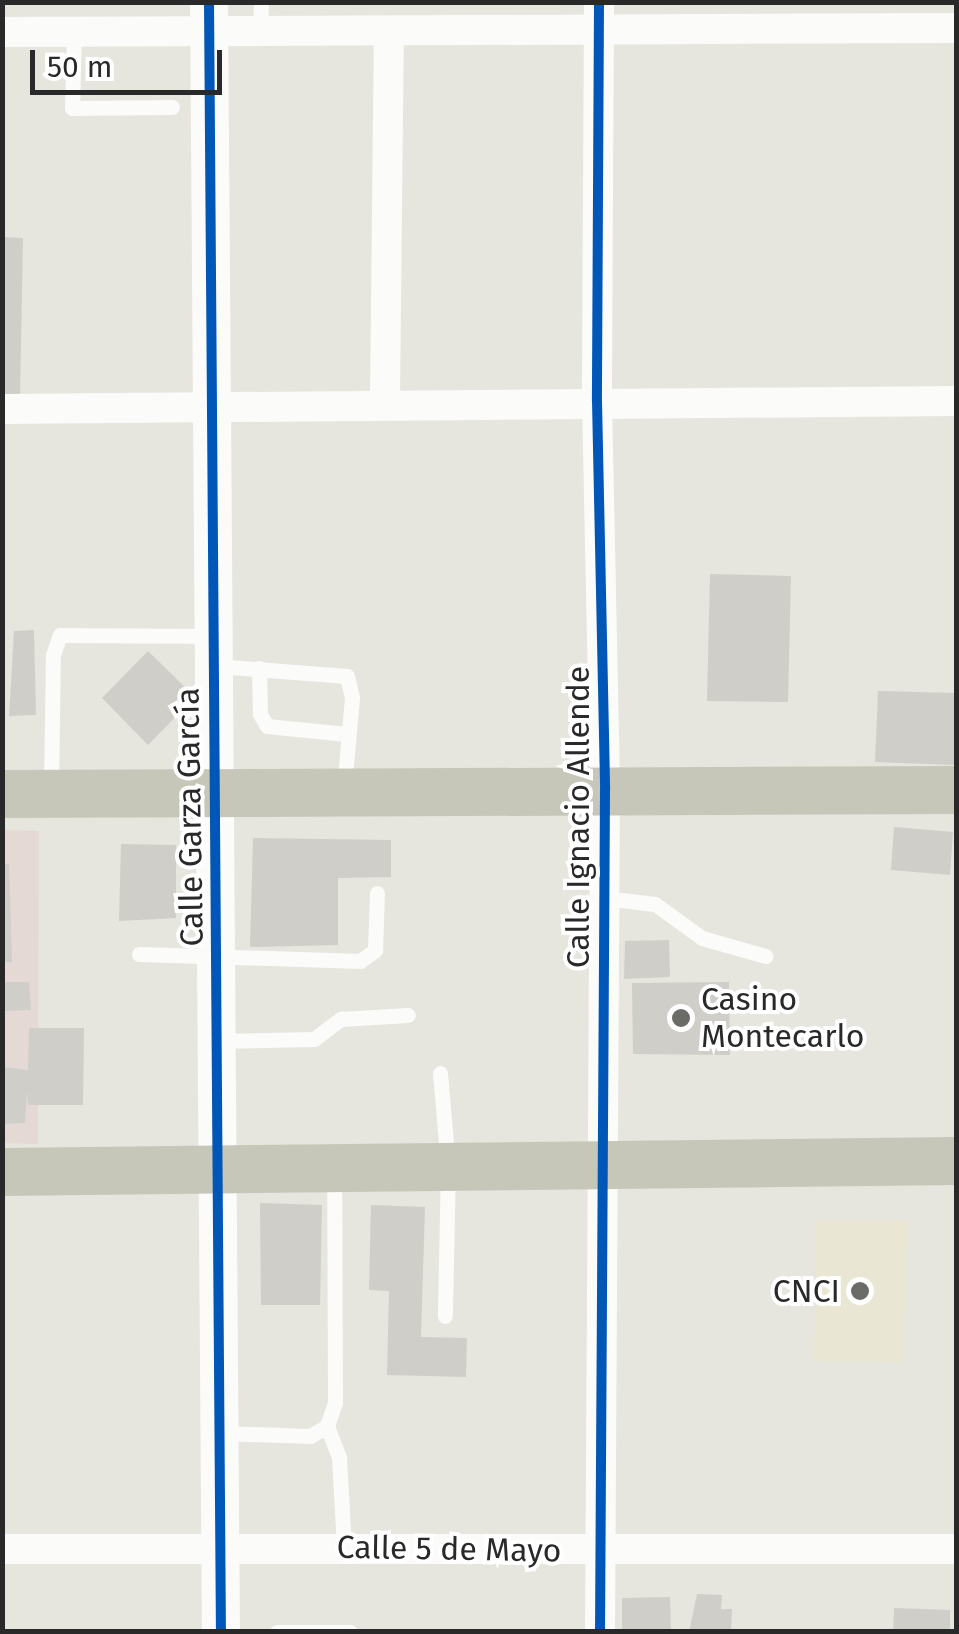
<!DOCTYPE html>
<html>
<head>
<meta charset="utf-8">
<style>
	body { margin:0 }
	#map { position:relative; width:959px; height:1634px; overflow:hidden; background:#e6e5de; font-family:"Fira Sans",sans-serif }
	div>[style] { position:absolute }
	[style*='--x'] { left:calc(var(--x)*1px); top:calc(var(--y)*1px); width:calc(var(--w)*1px); rotate:calc(var(--a)*1deg) }
	.education>* { inset:0; background:#e9e6d4 }
	.medical>* { inset:0; background:#e4d9d4 }
	.building>* { inset:0; background:#cfcec9 }
	.service>* { height:15px; margin:-7.5px; padding:0 7.5px; transform-origin:7.5px; border-radius:7.5px; background:#fbfbfa }
	.minor>* { height:30px; margin:-15px; padding:0 15px; transform-origin:15px; border-radius:15px; background:#fbfbfa }
	.tertiary>* { height:38px; margin:-19px; padding:0 19px; transform-origin:19px; border-radius:19px; background:#fbfbfa }
	.primary>* { height:48px; margin:-24px; padding:0 24px; transform-origin:24px; border-radius:24px; background:#c7c7b9 }
	.cycleway>* { height:10px; margin:-5px; padding:0 5px; transform-origin:5px; border-radius:5px; background:#0057b8 }
	.dots>* { width:28px; height:28px; translate:-50% -50%; box-sizing:border-box; border:5px solid #fff; border-radius:50% }
	span { translate:-50% -50%; white-space:nowrap; text-align:center; line-height:1.15; -webkit-text-stroke:8px #fff; paint-order:stroke }
	.street-label { font-size:32px; color:#292929 }
	.poi-label { font-size:32px; color:#292929 }
	.left { translate:0 -50%; text-align:left }
	.right { translate:-100% -50%; text-align:right }
	.frame { position:absolute; inset:0; border:5px solid #292929; pointer-events:none }
	.scale { position:absolute; left:30px; top:50px; width:192px; height:45px; box-sizing:border-box; border:5px solid #292929; border-top:0; padding-left:12px; font-size:30px; line-height:35px; white-space:nowrap; color:#292929; -webkit-text-stroke:8px #fff; paint-order:stroke }
</style>
</head>
<body>
<div id="map">
	<div class="education">
		<i style="clip-path:polygon(816px 1220px,908px 1220px,903px 1362px,814px 1361px)"></i>
	</div>
	<div class="medical">
		<i style="clip-path:polygon(3px 830px,39px 831px,38px 1144px,3px 1143px)"></i>
	</div>
	<div class="building">
		<i style="clip-path:polygon(2px 237px,23px 238px,20px 397px,2px 397px)"></i>
		<i style="clip-path:polygon(710px 574px,791px 576px,788px 702px,707px 701px)"></i>
		<i style="clip-path:polygon(34px 630px,36px 715px,9px 716px,14px 631px)"></i>
		<i style="clip-path:polygon(148px 651px,195px 697px,148px 745px,102px 698px)"></i>
		<i style="clip-path:polygon(878px 691px,956px 693px,956px 765px,875px 762px)"></i>
		<i style="clip-path:polygon(894px 827px,953px 832px,950px 875px,891px 870px)"></i>
		<i style="clip-path:polygon(253px 838px,391px 840px,391px 877px,338px 878px,338px 945px,250px 947px)"></i>
		<i style="clip-path:polygon(121px 844px,176px 845px,176px 918px,119px 921px)"></i>
		<i style="clip-path:polygon(2px 864px,9px 864px,12px 962px,2px 962px)"></i>
		<i style="clip-path:polygon(669px 940px,670px 977px,624px 979px,625px 941px)"></i>
		<i style="clip-path:polygon(2px 982px,29px 982px,31px 1010px,2px 1011px)"></i>
		<i style="clip-path:polygon(729px 982px,730px 1055px,633px 1054px,632px 983px)"></i>
		<i style="clip-path:polygon(29px 1028px,84px 1028px,83px 1105px,28px 1105px,27px 1090px,25px 1123px,2px 1124px,2px 1067px,28px 1070px)"></i>
		<i style="clip-path:polygon(260px 1203px,322px 1205px,320px 1305px,261px 1305px)"></i>
		<i style="clip-path:polygon(371px 1205px,425px 1207px,421px 1337px,467px 1338px,466px 1377px,387px 1375px,389px 1291px,369px 1290px)"></i>
		<i style="clip-path:polygon(697px 1594px,722px 1595px,721px 1609px,732px 1609px,731px 1632px,689px 1632px)"></i>
		<i style="clip-path:polygon(670px 1597px,671px 1632px,622px 1632px,622px 1598px)"></i>
		<i style="clip-path:polygon(894px 1608px,950px 1610px,950px 1632px,893px 1632px)"></i>
	</div>
	<div class="service">
		<i style="--x:74;--y:32;--w:76;--a:91.5"></i>
		<i style="--x:72;--y:108;--w:100;--a:-0.6"></i>
		<i style="--x:260;--y:32;--w:30;--a:-88"></i>
		<i style="--x:216;--y:666;--w:131;--a:4.4"></i>
		<i style="--x:347;--y:676;--w:22;--a:77"></i>
		<i style="--x:352;--y:697;--w:92;--a:95"></i>
		<i style="--x:259;--y:668;--w:46;--a:88.8"></i>
		<i style="--x:260;--y:714;--w:14;--a:60"></i>
		<i style="--x:267;--y:726;--w:80;--a:5.7"></i>
		<i style="--x:51;--y:790;--w:135;--a:-89.2"></i>
		<i style="--x:53;--y:655;--w:21;--a:-71"></i>
		<i style="--x:60;--y:635;--w:151;--a:0.4"></i>
		<i style="--x:604;--y:898;--w:51;--a:6.7"></i>
		<i style="--x:655;--y:904;--w:58;--a:35.9"></i>
		<i style="--x:702;--y:938;--w:66;--a:15.9"></i>
		<i style="--x:139;--y:954;--w:221;--a:1.8"></i>
		<i style="--x:360;--y:961;--w:19;--a:-36"></i>
		<i style="--x:375;--y:950;--w:57;--a:-88"></i>
		<i style="--x:218;--y:1041;--w:96;--a:-1.2"></i>
		<i style="--x:314;--y:1039;--w:34;--a:-37"></i>
		<i style="--x:341;--y:1019;--w:67;--a:-3.4"></i>
		<i style="--x:440;--y:1073;--w:94;--a:85.1"></i>
		<i style="--x:448;--y:1167;--w:149;--a:91.2"></i>
		<i style="--x:327;--y:1426;--w:34;--a:69"></i>
		<i style="--x:339;--y:1458;--w:90;--a:86.8"></i>
		<i style="--x:221;--y:1433;--w:89;--a:1.9"></i>
		<i style="--x:310;--y:1436;--w:20;--a:-30"></i>
		<i style="--x:327;--y:1426;--w:24;--a:-71"></i>
		<i style="--x:335;--y:1403;--w:230;--a:-90.2"></i>
		<i style="--x:277;--y:1632;--w:73;--a:0"></i>
	</div>
	<div class="minor">
		<i style="--x:599;--y:2;--w:399;--a:90.3"></i>
		<i style="--x:597;--y:401;--w:389;--a:88.8"></i>
		<i style="--x:605;--y:790;--w:842;--a:90.34"></i>
		<i style="--x:2;--y:32;--w:954;--a:-0.24"></i>
		<i style="--x:385;--y:401;--w:370;--a:-89.4"></i>
		<i style="--x:2;--y:409;--w:954;--a:-0.48"></i>
		<i style="--x:2;--y:1549;--w:954;--a:0"></i>
	</div>
	<div class="tertiary">
		<i style="--x:209;--y:2;--w:1630;--a:89.58"></i>
	</div>
	<div class="primary">
		<i style="--x:2;--y:794;--w:954;--a:-0.24"></i>
		<i style="--x:2;--y:1172;--w:954;--a:-0.66"></i>
	</div>
	<div class="cycleway">
		<i style="--x:209;--y:2;--w:1630;--a:89.58"></i>
		<i style="--x:599;--y:2;--w:399;--a:90.3"></i>
		<i style="--x:597;--y:401;--w:389;--a:88.8"></i>
		<i style="--x:605;--y:790;--w:842;--a:90.34"></i>
	</div>
	<div class="dots">
		<i style="left:681px;top:1018px;background:#6b6b68"></i>
		<i style="left:860px;top:1291px;background:#6b6b68"></i>
	</div>
	<div class="street-label">
		<span style="left:190px;top:817px;rotate:-91deg">Calle Garza García</span>
		<span style="left:578px;top:817px;rotate:-90deg">Calle Ignacio Allende</span>
		<span style="left:449px;top:1549px;rotate:1deg">Calle 5 de Mayo</span>
	</div>
	<div class="poi-label">
		<span class="left" style="left:701px;top:1018px">Casino<br>Montecarlo</span>
		<span class="right" style="left:840px;top:1291px">CNCI</span>
	</div>
	<div class="frame"></div>
	<div class="scale">50 m</div>
</div>
</body>
</html>
